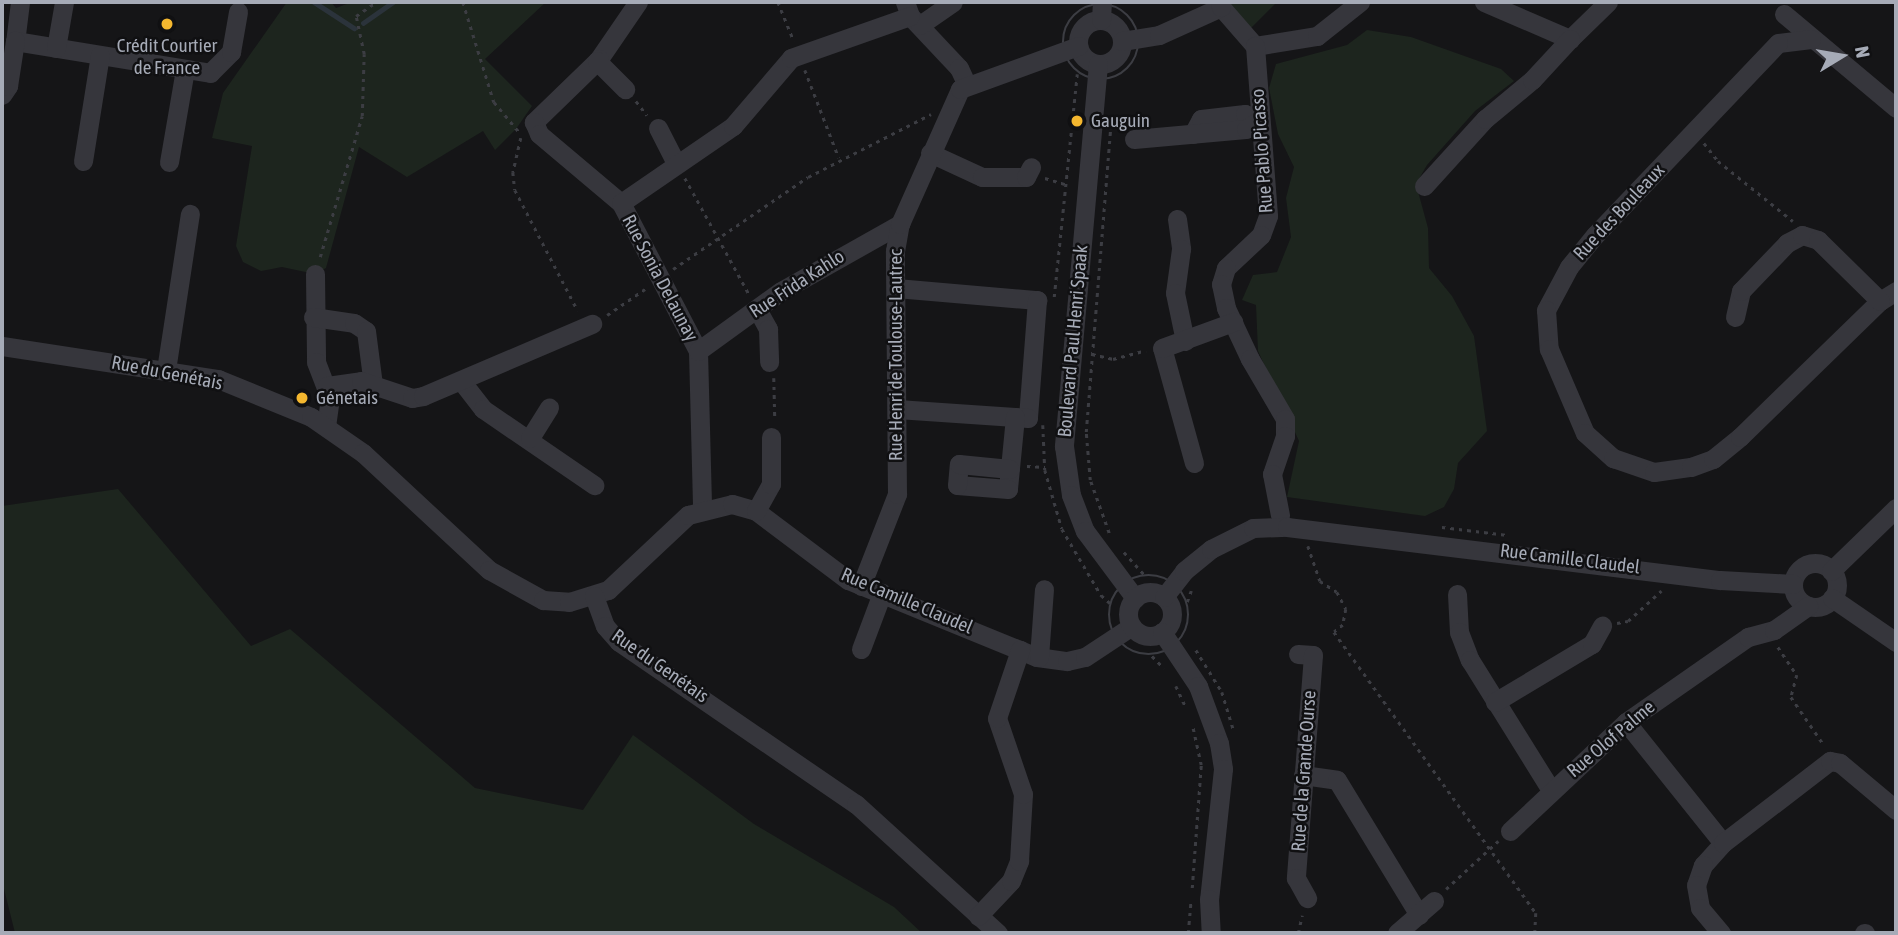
<!DOCTYPE html>
<html>
<head>
<meta charset="utf-8">
<style>
	body { margin:0 }
	#map { position:relative; width:1898px; height:935px; overflow:hidden; background:#151517; font-family:"Asap Condensed",sans-serif }
	div>[style] { position:absolute }
	[style*='--x'] { left:calc(var(--x)*1px); top:calc(var(--y)*1px); width:calc(var(--w)*1px); rotate:calc(var(--a)*1deg) }
	.green>* { inset:0; background:#1d251e }
	.stream>* { height:4.5px; margin:-2.25px; padding:0 2.25px; transform-origin:2.25px; border-radius:2.25px; background:#2b333b }
	.path>* { height:2.5px; margin-top:-1.25px; transform-origin:0; background:repeating-linear-gradient(90deg,#3c3d43 0 3.5px,transparent 0 8.5px) }
	.path>.ring { margin:-1.25px; padding:0; box-sizing:content-box; background:none; border:2.5px solid #3c3d43; border-radius:50% }
	.minor>* { height:19px; margin:-9.5px; padding:0 9.5px; transform-origin:9.5px; border-radius:9.5px; background:#36363c }
	.minor>.ring { margin:-9.5px; padding:0; box-sizing:content-box; background:none; border:19px solid #36363c; border-radius:50% }
	.dots>* { width:19px; height:19px; translate:-50% -50%; box-sizing:border-box; border:4px solid #101012; border-radius:50% }
	span { translate:-50% -50%; white-space:nowrap; text-align:center; line-height:1.15; -webkit-text-stroke:5px #101012; paint-order:stroke }
	.poi-label { font-size:19px; color:#a6abb7 }
	.left { translate:0 -50%; text-align:left }
	.street-label { font-size:19px; color:#a6abb7 }
	.frame { position:absolute; inset:0; border:4px solid #a6abb7; pointer-events:none }
	.north { position:absolute; left:1807px; top:21px; width:70px; height:70px; -webkit-text-stroke:5px #101012; paint-order:stroke; rotate:79deg; font-size:19px; font-weight:700; line-height:28px; text-align:center; color:#a6abb7 }
	.north::after { content:''; display:block; margin:auto; width:24px; height:32px; background:#a6abb7; clip-path:polygon(50% 0,100% 100%,50% 72%,0 100%) }
</style>
</head>
<body>
<div id="map">
	<div class="green">
		<i style="clip-path:polygon(287px 2px,331px 2px,336px 8px,352px 2px,546px 2px,485px 59px,532px 106px,516px 129px,495px 150px,483px 131px,407px 177px,359px 147px,326px 268px,315px 274px,282px 267px,261px 271px,243px 262px,236px 246px,252px 146px,212px 138px,223px 93px)"></i>
		<i style="clip-path:polygon(1228px 2px,1277px 2px,1249px 30px)"></i>
		<i style="clip-path:polygon(1367px 30px,1411px 37px,1501px 69px,1514px 81px,1475px 111px,1427px 165px,1416px 184px,1428px 228px,1429px 268px,1452px 296px,1474px 336px,1487px 431px,1458px 463px,1454px 489px,1444px 507px,1425px 516px,1287px 497px,1299px 441px,1258px 351px,1256px 305px,1242px 300px,1253px 275px,1277px 272px,1291px 237px,1286px 198px,1294px 167px,1278px 134px,1269px 88px,1276px 64px,1347px 45px)"></i>
		<i style="clip-path:polygon(118px 489px,251px 646px,290px 629px,475px 788px,583px 810px,633px 735px,754px 824px,894px 907px,922px 933px,15px 933px,2px 881px,2px 506px)"></i>
	</div>
	<div class="stream">
		<i style="--x:314;--y:2;--w:48;--a:33"></i>
		<i style="--x:363;--y:23;--w:37;--a:-35"></i>
	</div>
	<div class="path">
		<i style="--x:463;--y:2;--w:105;--a:72.8"></i>
		<i style="--x:494;--y:102;--w:38;--a:50"></i>
		<i style="--x:778;--y:2;--w:42;--a:67.7"></i>
		<i style="--x:1250;--y:2;--w:20;--a:0"></i>
		<i class="ring" style="left:1063px;top:4px;width:73.5px;height:73.5px"></i>
		<i style="--x:805;--y:70;--w:94;--a:68.9"></i>
		<i style="--x:636;--y:101;--w:18;--a:52"></i>
		<i style="--x:521;--y:138;--w:35;--a:103"></i>
		<i style="--x:513;--y:172;--w:18;--a:84"></i>
		<i style="--x:515;--y:190;--w:136;--a:62.5"></i>
		<i style="--x:1704;--y:143;--w:23;--a:52"></i>
		<i style="--x:1718;--y:161;--w:96;--a:38.7"></i>
		<i style="--x:685;--y:178;--w:132;--a:61.1"></i>
		<i style="--x:1045;--y:178;--w:21;--a:17"></i>
		<i style="--x:320;--y:257;--w:147;--a:-73.4"></i>
		<i style="--x:362;--y:116;--w:62;--a:-88.2"></i>
		<i style="--x:364;--y:54;--w:39;--a:-102"></i>
		<i style="--x:356;--y:16;--w:24;--a:-35"></i>
		<i style="--x:673;--y:269;--w:163;--a:-34.3"></i>
		<i style="--x:808;--y:177;--w:138;--a:-27.1"></i>
		<i style="--x:1054;--y:297;--w:224;--a:-84.1"></i>
		<i style="--x:607;--y:315;--w:46;--a:-34.4"></i>
		<i style="--x:1092;--y:354;--w:22;--a:13"></i>
		<i style="--x:1113;--y:359;--w:34;--a:-15"></i>
		<i style="--x:774;--y:378;--w:42;--a:88.6"></i>
		<i style="--x:1043;--y:425;--w:45;--a:87.5"></i>
		<i style="--x:1045;--y:470;--w:61;--a:73.9"></i>
		<i style="--x:1062;--y:529;--w:77;--a:59.4"></i>
		<i style="--x:1101;--y:595;--w:13;--a:42"></i>
		<i style="--x:1027;--y:466;--w:18;--a:3"></i>
		<i style="--x:1442;--y:527;--w:66;--a:6.9"></i>
		<i style="--x:1109;--y:533;--w:56;--a:-109.7"></i>
		<i style="--x:1090;--y:480;--w:48;--a:-94.8"></i>
		<i style="--x:1086;--y:432;--w:322;--a:-85.4"></i>
		<i style="--x:1308;--y:546;--w:37;--a:71"></i>
		<i style="--x:1320;--y:581;--w:20;--a:33"></i>
		<i style="--x:1337;--y:592;--w:19;--a:62"></i>
		<i style="--x:1346;--y:609;--w:16;--a:101"></i>
		<i style="--x:1343;--y:625;--w:11;--a:142"></i>
		<i style="--x:1334;--y:632;--w:346;--a:54.3"></i>
		<i style="--x:1536;--y:913;--w:20;--a:93"></i>
		<i style="--x:1124;--y:552;--w:31;--a:48"></i>
		<i class="ring" style="left:1109px;top:575px;width:77.5px;height:77.5px"></i>
		<i style="--x:1187;--y:602;--w:12;--a:-70"></i>
		<i style="--x:1617;--y:623;--w:11;--a:-10"></i>
		<i style="--x:1628;--y:621;--w:45;--a:-42.3"></i>
		<i style="--x:1778;--y:647;--w:34;--a:56"></i>
		<i style="--x:1797;--y:675;--w:23;--a:105"></i>
		<i style="--x:1791;--y:697;--w:58;--a:55.5"></i>
		<i style="--x:1196;--y:650;--w:49;--a:58.2"></i>
		<i style="--x:1222;--y:692;--w:39;--a:73"></i>
		<i style="--x:1152;--y:656;--w:17;--a:45"></i>
		<i style="--x:1176;--y:686;--w:21;--a:65"></i>
		<i style="--x:1192;--y:888;--w:123;--a:-85.8"></i>
		<i style="--x:1201;--y:765;--w:42;--a:-102.4"></i>
		<i style="--x:1446;--y:889;--w:71;--a:-42.7"></i>
		<i style="--x:1188;--y:933;--w:32;--a:-85"></i>
		<i style="--x:1298;--y:933;--w:18;--a:-77"></i>
	</div>
	<div class="minor">
		<i style="--x:20;--y:2;--w:39;--a:97"></i>
		<i style="--x:15;--y:41;--w:198;--a:9.3"></i>
		<i style="--x:210;--y:73;--w:30;--a:-45"></i>
		<i style="--x:231;--y:52;--w:41;--a:-80.1"></i>
		<i style="--x:638;--y:2;--w:69;--a:124.4"></i>
		<i style="--x:599;--y:59;--w:91;--a:135.9"></i>
		<i style="--x:534;--y:122;--w:13;--a:67"></i>
		<i style="--x:539;--y:134;--w:107;--a:40.1"></i>
		<i style="--x:621;--y:203;--w:167;--a:62.5"></i>
		<i style="--x:698;--y:351;--w:158;--a:88.5"></i>
		<i style="--x:905;--y:2;--w:15;--a:70"></i>
		<i style="--x:910;--y:16;--w:71;--a:46.7"></i>
		<i style="--x:959;--y:68;--w:19;--a:65"></i>
		<i style="--x:1484;--y:2;--w:94;--a:23.3"></i>
		<i style="--x:1570;--y:39;--w:53;--a:-44.2"></i>
		<i style="--x:1221;--y:7;--w:52;--a:48.9"></i>
		<i style="--x:1255;--y:46;--w:63;--a:-9.2"></i>
		<i style="--x:1317;--y:36;--w:55;--a:-38.3"></i>
		<i style="--x:1784;--y:14;--w:146;--a:40"></i>
		<i class="ring" style="left:1078px;top:20px;width:25px;height:25px"></i>
		<i style="--x:1101;--y:20;--w:18;--a:-87"></i>
		<i style="--x:920;--y:25;--w:40;--a:-34.9"></i>
		<i style="--x:1811;--y:39;--w:33;--a:173"></i>
		<i style="--x:1778;--y:43;--w:265;--a:133.6"></i>
		<i style="--x:1595;--y:235;--w:41;--a:129.1"></i>
		<i style="--x:1569;--y:267;--w:49;--a:118.1"></i>
		<i style="--x:1546;--y:310;--w:39;--a:86"></i>
		<i style="--x:1549;--y:349;--w:91;--a:66.8"></i>
		<i style="--x:1585;--y:433;--w:38;--a:42"></i>
		<i style="--x:1613;--y:458;--w:43;--a:18.9"></i>
		<i style="--x:1654;--y:472;--w:37;--a:-8"></i>
		<i style="--x:1691;--y:467;--w:23;--a:-20"></i>
		<i style="--x:1713;--y:459;--w:35;--a:-39"></i>
		<i style="--x:1740;--y:437;--w:195;--a:-44.2"></i>
		<i style="--x:1880;--y:301;--w:19;--a:-32"></i>
		<i style="--x:1122;--y:41;--w:37;--a:-9"></i>
		<i style="--x:1159;--y:35;--w:68;--a:-24.3"></i>
		<i style="--x:1221;--y:7;--w:5;--a:-101"></i>
		<i style="--x:1255;--y:46;--w:170;--a:85.6"></i>
		<i style="--x:1268;--y:216;--w:20;--a:110"></i>
		<i style="--x:1261;--y:235;--w:48;--a:136.7"></i>
		<i style="--x:1226;--y:268;--w:17;--a:107"></i>
		<i style="--x:1221;--y:284;--w:25;--a:78"></i>
		<i style="--x:1226;--y:308;--w:56;--a:64.8"></i>
		<i style="--x:1250;--y:359;--w:69;--a:59.7"></i>
		<i style="--x:1285;--y:419;--w:17;--a:90"></i>
		<i style="--x:1285;--y:436;--w:40;--a:108.9"></i>
		<i style="--x:1272;--y:474;--w:42;--a:79"></i>
		<i style="--x:56;--y:48;--w:47;--a:-80.1"></i>
		<i style="--x:597;--y:61;--w:40;--a:45"></i>
		<i style="--x:1098;--y:64;--w:384;--a:95.1"></i>
		<i style="--x:1064;--y:446;--w:49;--a:81.9"></i>
		<i style="--x:1071;--y:495;--w:39;--a:69"></i>
		<i style="--x:1085;--y:531;--w:84;--a:53.3"></i>
		<i style="--x:2;--y:95;--w:11;--a:-56"></i>
		<i style="--x:8;--y:86;--w:46;--a:-81.2"></i>
		<i style="--x:658;--y:128;--w:39;--a:63"></i>
		<i style="--x:1193;--y:134;--w:17;--a:-62"></i>
		<i style="--x:1201;--y:119;--w:44;--a:-6.5"></i>
		<i style="--x:1245;--y:114;--w:16;--a:27"></i>
		<i style="--x:1134;--y:139;--w:112;--a:-5.1"></i>
		<i style="--x:1246;--y:129;--w:15;--a:-32"></i>
		<i style="--x:930;--y:153;--w:57;--a:24.8"></i>
		<i style="--x:982;--y:177;--w:44;--a:0"></i>
		<i style="--x:1026;--y:177;--w:11;--a:-63"></i>
		<i style="--x:83;--y:161;--w:107;--a:-80.9"></i>
		<i style="--x:169;--y:162;--w:94;--a:-80.2"></i>
		<i style="--x:1424;--y:186;--w:91;--a:-47.7"></i>
		<i style="--x:1485;--y:119;--w:61;--a:-39.7"></i>
		<i style="--x:1532;--y:80;--w:56;--a:-47.2"></i>
		<i style="--x:621;--y:203;--w:136;--a:-34.5"></i>
		<i style="--x:733;--y:126;--w:89;--a:-49.5"></i>
		<i style="--x:791;--y:58;--w:126;--a:-19.4"></i>
		<i style="--x:1177;--y:219;--w:30;--a:82"></i>
		<i style="--x:1181;--y:249;--w:44;--a:97.8"></i>
		<i style="--x:1175;--y:293;--w:49;--a:78.2"></i>
		<i style="--x:315;--y:274;--w:88;--a:89.3"></i>
		<i style="--x:316;--y:362;--w:39;--a:69"></i>
		<i style="--x:330;--y:398;--w:27;--a:98"></i>
		<i style="--x:896;--y:288;--w:142;--a:4.9"></i>
		<i style="--x:1037;--y:300;--w:118;--a:94.4"></i>
		<i style="--x:1028;--y:418;--w:13;--a:-176"></i>
		<i style="--x:757;--y:309;--w:23;--a:61"></i>
		<i style="--x:768;--y:329;--w:33;--a:88"></i>
		<i style="--x:313;--y:317;--w:41;--a:8.3"></i>
		<i style="--x:354;--y:323;--w:14;--a:34"></i>
		<i style="--x:366;--y:331;--w:54;--a:82.6"></i>
		<i style="--x:1735;--y:317;--w:27;--a:-77"></i>
		<i style="--x:1741;--y:291;--w:66;--a:-46.2"></i>
		<i style="--x:1787;--y:243;--w:17;--a:-28"></i>
		<i style="--x:1802;--y:235;--w:17;--a:17"></i>
		<i style="--x:1818;--y:240;--w:87;--a:44.5"></i>
		<i style="--x:2;--y:346;--w:219;--a:8.7"></i>
		<i style="--x:218;--y:379;--w:100;--a:22.2"></i>
		<i style="--x:311;--y:417;--w:63;--a:34.7"></i>
		<i style="--x:363;--y:453;--w:172;--a:42.9"></i>
		<i style="--x:489;--y:570;--w:62;--a:29.1"></i>
		<i style="--x:543;--y:600;--w:26;--a:4"></i>
		<i style="--x:569;--y:602;--w:41;--a:-17.1"></i>
		<i style="--x:608;--y:590;--w:110;--a:-43.2"></i>
		<i style="--x:688;--y:515;--w:45;--a:-14"></i>
		<i style="--x:732;--y:504;--w:25;--a:16"></i>
		<i style="--x:756;--y:511;--w:115;--a:36.9"></i>
		<i style="--x:848;--y:580;--w:204;--a:22.2"></i>
		<i style="--x:1037;--y:657;--w:30;--a:8"></i>
		<i style="--x:1067;--y:661;--w:18;--a:-13"></i>
		<i style="--x:1085;--y:657;--w:56;--a:-33.4"></i>
		<i style="--x:698;--y:351;--w:102;--a:-35.9"></i>
		<i style="--x:781;--y:291;--w:137;--a:-29.4"></i>
		<i style="--x:166;--y:370;--w:158;--a:-81.3"></i>
		<i style="--x:462;--y:382;--w:34;--a:52"></i>
		<i style="--x:483;--y:409;--w:135;--a:34.4"></i>
		<i style="--x:327;--y:386;--w:34;--a:-8"></i>
		<i style="--x:361;--y:381;--w:54;--a:18.4"></i>
		<i style="--x:412;--y:398;--w:11;--a:-10"></i>
		<i style="--x:423;--y:396;--w:184;--a:-23.1"></i>
		<i style="--x:897;--y:409;--w:118;--a:3.9"></i>
		<i style="--x:1015;--y:417;--w:72;--a:95.6"></i>
		<i style="--x:1008;--y:489;--w:51;--a:-175.5"></i>
		<i style="--x:957;--y:485;--w:21;--a:-85"></i>
		<i style="--x:959;--y:464;--w:51;--a:5.6"></i>
		<i style="--x:530;--y:438;--w:36;--a:-58"></i>
		<i style="--x:1194;--y:463;--w:119;--a:-105.5"></i>
		<i style="--x:1162;--y:348;--w:76;--a:-20.1"></i>
		<i style="--x:756;--y:511;--w:31;--a:-61"></i>
		<i style="--x:771;--y:484;--w:47;--a:-90"></i>
		<i class="ring" style="left:1793px;top:563px;width:25px;height:25px"></i>
		<i style="--x:1831;--y:571;--w:91;--a:-44.1"></i>
		<i style="--x:861;--y:586;--w:99;--a:-68.6"></i>
		<i style="--x:897;--y:494;--w:243;--a:-90.5"></i>
		<i style="--x:895;--y:251;--w:27;--a:-80"></i>
		<i style="--x:900;--y:224;--w:148;--a:-66"></i>
		<i style="--x:960;--y:89;--w:126;--a:-20"></i>
		<i class="ring" style="left:1128px;top:592px;width:25px;height:25px"></i>
		<i style="--x:1457;--y:594;--w:38;--a:87"></i>
		<i style="--x:1459;--y:632;--w:30;--a:69"></i>
		<i style="--x:1470;--y:660;--w:153;--a:58.1"></i>
		<i style="--x:594;--y:596;--w:32;--a:70"></i>
		<i style="--x:605;--y:626;--w:21;--a:49"></i>
		<i style="--x:619;--y:642;--w:287;--a:34.4"></i>
		<i style="--x:856;--y:804;--w:192;--a:42.3"></i>
		<i style="--x:1164;--y:597;--w:33;--a:-52"></i>
		<i style="--x:1184;--y:571;--w:35;--a:-39"></i>
		<i style="--x:1211;--y:549;--w:47;--a:-26.6"></i>
		<i style="--x:1253;--y:528;--w:34;--a:-2"></i>
		<i style="--x:1287;--y:527;--w:436;--a:7"></i>
		<i style="--x:1720;--y:580;--w:73;--a:3.1"></i>
		<i style="--x:1832;--y:598;--w:78;--a:34.5"></i>
		<i style="--x:1162;--y:632;--w:65;--a:56.3"></i>
		<i style="--x:1198;--y:686;--w:61;--a:69.8"></i>
		<i style="--x:1219;--y:743;--w:26;--a:81"></i>
		<i style="--x:1223;--y:769;--w:131;--a:96.1"></i>
		<i style="--x:1209;--y:899;--w:34;--a:87"></i>
		<i style="--x:861;--y:649;--w:60;--a:-69.4"></i>
		<i style="--x:1298;--y:654;--w:15;--a:4"></i>
		<i style="--x:1313;--y:655;--w:224;--a:94.4"></i>
		<i style="--x:1296;--y:878;--w:23;--a:61"></i>
		<i style="--x:1039;--y:657;--w:68;--a:-85.8"></i>
		<i style="--x:1495;--y:702;--w:113;--a:-30.9"></i>
		<i style="--x:1592;--y:644;--w:21;--a:-61"></i>
		<i style="--x:1626;--y:722;--w:155;--a:51.3"></i>
		<i style="--x:1723;--y:843;--w:30;--a:132"></i>
		<i style="--x:1703;--y:865;--w:21;--a:109"></i>
		<i style="--x:1696;--y:885;--w:23;--a:80"></i>
		<i style="--x:1700;--y:908;--w:33;--a:50"></i>
		<i style="--x:1303;--y:775;--w:34;--a:8"></i>
		<i style="--x:1337;--y:780;--w:158;--a:58.7"></i>
		<i style="--x:1510;--y:831;--w:159;--a:-43.2"></i>
		<i style="--x:1626;--y:722;--w:149;--a:-34.9"></i>
		<i style="--x:1748;--y:637;--w:27;--a:-15"></i>
		<i style="--x:1774;--y:630;--w:42;--a:-35.2"></i>
		<i style="--x:1723;--y:843;--w:135;--a:-37.5"></i>
		<i style="--x:1830;--y:761;--w:10;--a:11"></i>
		<i style="--x:1840;--y:763;--w:73;--a:40"></i>
		<i style="--x:978;--y:916;--w:48;--a:-46.7"></i>
		<i style="--x:1011;--y:881;--w:22;--a:-68"></i>
		<i style="--x:1019;--y:861;--w:67;--a:-86.6"></i>
		<i style="--x:1023;--y:794;--w:80;--a:-108.9"></i>
		<i style="--x:997;--y:718;--w:72;--a:-71.3"></i>
		<i style="--x:1397;--y:933;--w:49;--a:-40.9"></i>
		<i style="--x:1864;--y:933;--w:1;--a:0"></i>
	</div>
	<div class="dots">
		<i style="left:167px;top:24px;background:#f4b72f"></i>
		<i style="left:1077px;top:121px;background:#f4b72f"></i>
		<i style="left:302px;top:398px;background:#f4b72f"></i>
	</div>
	<div class="poi-label">
		<span style="left:167px;top:57px">Crédit Courtier<br>de France</span>
		<span class="left" style="left:1091px;top:121px">Gauguin</span>
		<span class="left" style="left:316px;top:398px">Génetais</span>
	</div>
	<div class="street-label">
		<span style="left:1262px;top:151px;rotate:-94deg">Rue Pablo Picasso</span>
		<span style="left:1619px;top:212px;rotate:-47deg">Rue des Bouleaux</span>
		<span style="left:660px;top:278px;rotate:62deg">Rue Sonia Delaunay</span>
		<span style="left:797px;top:284px;rotate:-33deg">Rue Frida Kahlo</span>
		<span style="left:1073px;top:341px;rotate:-85deg">Boulevard Paul Henri Spaak</span>
		<span style="left:896px;top:355px;rotate:-90deg">Rue Henri de Toulouse-Lautrec</span>
		<span style="left:167px;top:373px;rotate:11deg">Rue du Genétais</span>
		<span style="left:1570px;top:559px;rotate:7deg">Rue Camille Claudel</span>
		<span style="left:907px;top:601px;rotate:23deg">Rue Camille Claudel</span>
		<span style="left:660px;top:666px;rotate:35deg">Rue du Genétais</span>
		<span style="left:1611px;top:739px;rotate:-40deg">Rue Olof Palme</span>
		<span style="left:1304px;top:771px;rotate:-86deg">Rue de la Grande Ourse</span>
	</div>
	<div class="frame"></div>
	<div class="north">N</div>
</div>
</body>
</html>
